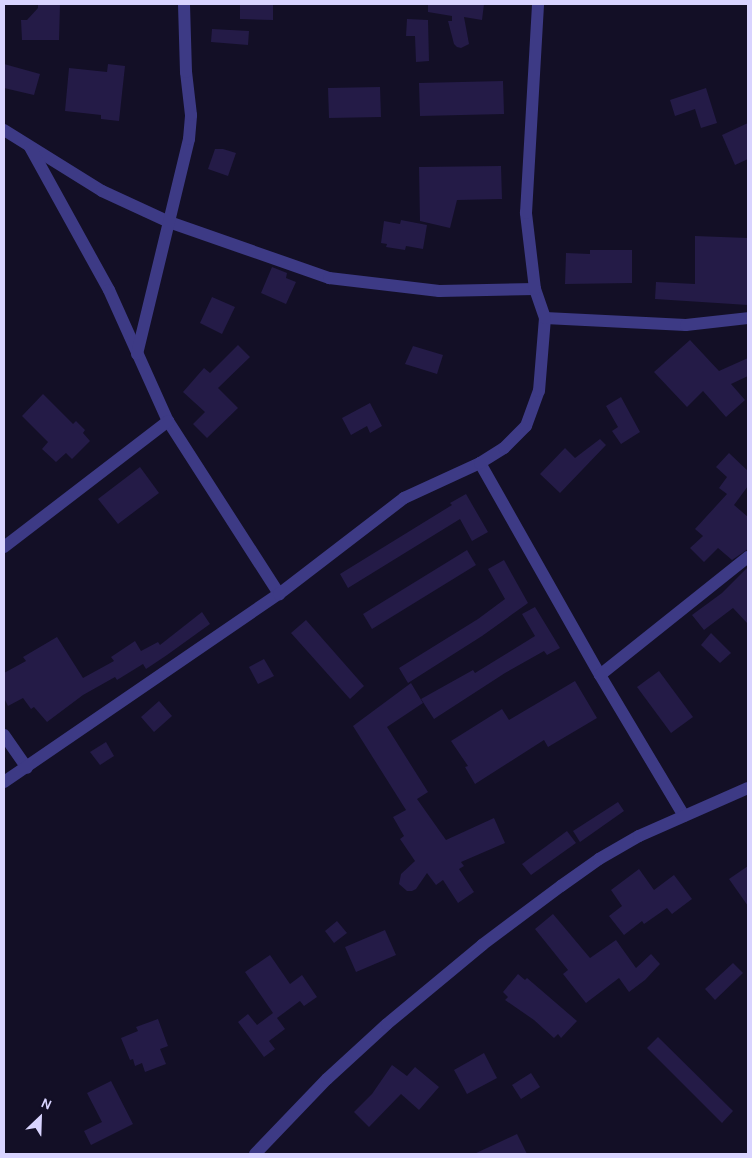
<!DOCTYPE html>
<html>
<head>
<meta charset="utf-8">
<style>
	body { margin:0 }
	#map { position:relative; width:752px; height:1158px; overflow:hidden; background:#130f26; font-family:Karla,sans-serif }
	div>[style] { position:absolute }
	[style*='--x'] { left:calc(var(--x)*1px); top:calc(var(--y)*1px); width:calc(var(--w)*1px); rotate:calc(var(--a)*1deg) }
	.building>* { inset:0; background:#241b47 }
	.minor>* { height:12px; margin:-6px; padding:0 6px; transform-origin:6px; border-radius:6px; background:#3d3a85 }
	.tertiary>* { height:12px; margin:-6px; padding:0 6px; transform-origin:6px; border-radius:6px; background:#3d3a85 }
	span { translate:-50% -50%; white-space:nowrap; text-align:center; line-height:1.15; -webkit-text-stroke:4px #130f26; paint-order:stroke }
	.frame { position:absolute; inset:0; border:5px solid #d9d4ff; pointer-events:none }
	.north { position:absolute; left:15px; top:1093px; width:50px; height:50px; -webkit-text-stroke:4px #130f26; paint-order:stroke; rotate:24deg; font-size:14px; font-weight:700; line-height:20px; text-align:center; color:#d9d4ff }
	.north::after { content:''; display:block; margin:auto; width:18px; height:22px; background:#d9d4ff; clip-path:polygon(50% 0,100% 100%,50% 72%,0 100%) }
</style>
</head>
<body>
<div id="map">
	<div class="building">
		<i style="clip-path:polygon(38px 4px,60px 4px,59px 40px,22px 40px,21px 20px,27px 20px,38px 8px)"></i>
		<i style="clip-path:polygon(240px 4px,273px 4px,273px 20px,240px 19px)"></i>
		<i style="clip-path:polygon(428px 4px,484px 4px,482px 20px,464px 17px,469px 44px,461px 48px,457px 47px,454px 44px,448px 21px,452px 21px,452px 16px,428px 12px)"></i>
		<i style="clip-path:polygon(407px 19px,428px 20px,429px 61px,416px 62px,415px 36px,406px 36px)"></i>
		<i style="clip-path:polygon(212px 29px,249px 31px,248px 45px,211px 42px)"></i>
		<i style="clip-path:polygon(4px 64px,40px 74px,34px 95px,4px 88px)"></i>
		<i style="clip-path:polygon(108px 64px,125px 66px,119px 121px,101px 119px,101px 115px,65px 111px,69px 68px,107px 72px)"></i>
		<i style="clip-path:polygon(503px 81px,504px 114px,420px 116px,419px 83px)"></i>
		<i style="clip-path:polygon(380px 87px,381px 117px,329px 118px,328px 88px)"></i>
		<i style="clip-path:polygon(706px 88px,717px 123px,701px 128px,695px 109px,675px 116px,670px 100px)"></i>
		<i style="clip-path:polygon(748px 123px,748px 159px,735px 165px,722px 135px)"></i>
		<i style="clip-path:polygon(215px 149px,223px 149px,236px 153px,228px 176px,208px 169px)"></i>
		<i style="clip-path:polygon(501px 166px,502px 199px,457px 200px,450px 228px,420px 221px,419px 167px)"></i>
		<i style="clip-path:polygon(401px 220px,427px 225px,423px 249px,406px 246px,405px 250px,386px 247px,387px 244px,381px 243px,384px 221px,400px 224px)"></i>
		<i style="clip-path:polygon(695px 236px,748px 238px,748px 305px,655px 299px,656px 282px,695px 284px)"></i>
		<i style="clip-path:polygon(590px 250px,632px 250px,632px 283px,565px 284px,566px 253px,590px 254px)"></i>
		<i style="clip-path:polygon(272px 267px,287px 273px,286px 278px,296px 282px,286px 304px,261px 293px)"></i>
		<i style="clip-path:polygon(212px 297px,235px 307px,222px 334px,200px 323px)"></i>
		<i style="clip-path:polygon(690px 340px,719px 371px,748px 358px,748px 376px,731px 384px,745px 400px,726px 417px,703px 391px,687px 407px,654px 372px)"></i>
		<i style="clip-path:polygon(238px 345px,250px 357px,218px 388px,238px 408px,207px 438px,193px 424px,205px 412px,183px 392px,204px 368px,210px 373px)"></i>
		<i style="clip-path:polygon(413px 346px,443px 355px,437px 374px,405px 364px)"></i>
		<i style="clip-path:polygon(43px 394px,73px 424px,76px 421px,85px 430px,83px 433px,90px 441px,72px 459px,66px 453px,56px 462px,42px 449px,48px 442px,22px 416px)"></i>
		<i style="clip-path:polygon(621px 397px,640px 432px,621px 444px,612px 431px,618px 427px,606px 406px)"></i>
		<i style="clip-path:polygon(370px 403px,382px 426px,370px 433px,367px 426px,351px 435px,342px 418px)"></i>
		<i style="clip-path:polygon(600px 439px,606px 445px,560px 493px,540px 474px,565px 448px,575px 458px)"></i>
		<i style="clip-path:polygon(729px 453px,748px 471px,748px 486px,734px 505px,748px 517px,748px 549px,732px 560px,718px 548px,704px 562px,690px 548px,703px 536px,695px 529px,727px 494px,719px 488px,727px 477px,716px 467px)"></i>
		<i style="clip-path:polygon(140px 467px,159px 493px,118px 524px,98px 499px)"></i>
		<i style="clip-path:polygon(466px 494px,488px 532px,472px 541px,460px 519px,348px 588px,340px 574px,452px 505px,450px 503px)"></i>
		<i style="clip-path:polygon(467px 550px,476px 565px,372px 629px,363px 614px)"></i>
		<i style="clip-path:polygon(504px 560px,528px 603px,482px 636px,408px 683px,399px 668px,478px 619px,505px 599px,488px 569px)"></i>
		<i style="clip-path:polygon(748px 567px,748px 624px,733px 608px,704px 630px,692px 615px,722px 593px)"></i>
		<i style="clip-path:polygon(535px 607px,560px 648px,547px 655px,544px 651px,505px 673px,434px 719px,421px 699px,473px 670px,475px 673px,535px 636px,522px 614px)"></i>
		<i style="clip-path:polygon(202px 612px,210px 624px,167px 655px,146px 669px,143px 664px,117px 680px,115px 677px,83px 695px,47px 722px,34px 707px,31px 709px,23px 698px,8px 706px,4px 698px,4px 673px,26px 661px,23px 657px,57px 637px,83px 678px,114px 661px,111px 657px,135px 641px,141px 651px,158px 642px,160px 645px)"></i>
		<i style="clip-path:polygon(306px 620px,364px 686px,350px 699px,291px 633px)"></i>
		<i style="clip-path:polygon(711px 633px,731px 653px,720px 663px,701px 645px)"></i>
		<i style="clip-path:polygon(264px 659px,274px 676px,258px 684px,249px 667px)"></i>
		<i style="clip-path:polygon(659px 671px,693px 717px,671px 733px,637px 687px)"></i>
		<i style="clip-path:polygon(575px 681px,597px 718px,548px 747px,544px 740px,475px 784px,465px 767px,468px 766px,451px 741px,502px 709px,509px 720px)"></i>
		<i style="clip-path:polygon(411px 683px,423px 703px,387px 727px,428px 792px,417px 799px,446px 840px,494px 818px,505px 843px,461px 862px,464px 866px,459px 869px,474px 892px,458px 903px,443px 880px,436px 885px,427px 873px,416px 889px,412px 891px,407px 891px,399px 884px,401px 874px,415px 861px,400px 839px,404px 836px,393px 817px,406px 810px,353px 726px)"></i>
		<i style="clip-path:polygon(159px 701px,172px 716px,154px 732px,141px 717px)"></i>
		<i style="clip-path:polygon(106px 742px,114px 756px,100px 765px,90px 752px)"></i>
		<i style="clip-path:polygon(618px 802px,624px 811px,580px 842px,573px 831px)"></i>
		<i style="clip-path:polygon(567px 831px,576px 843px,531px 875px,522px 864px)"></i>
		<i style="clip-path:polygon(748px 866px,748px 906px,729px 879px)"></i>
		<i style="clip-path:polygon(639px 869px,654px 890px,674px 875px,692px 899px,672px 914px,667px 908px,644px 924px,642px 921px,624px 935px,609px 916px,622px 906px,611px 890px)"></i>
		<i style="clip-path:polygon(553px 914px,590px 958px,616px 940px,636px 968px,651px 954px,660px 964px,645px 980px,629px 992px,619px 978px,586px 1003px,563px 974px,568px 970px,535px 929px)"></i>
		<i style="clip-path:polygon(337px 921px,347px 933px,334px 943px,325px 931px)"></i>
		<i style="clip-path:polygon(385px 930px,396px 955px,356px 972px,345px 947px)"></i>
		<i style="clip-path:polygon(270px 955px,290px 984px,302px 975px,317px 997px,304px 1006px,300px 1001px,277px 1018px,285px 1029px,269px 1041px,275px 1049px,264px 1057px,238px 1022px,248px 1014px,257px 1025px,273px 1013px,245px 972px)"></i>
		<i style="clip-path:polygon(733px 963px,743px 973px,715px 1000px,705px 989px)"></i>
		<i style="clip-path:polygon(518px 974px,525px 980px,527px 978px,577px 1021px,561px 1038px,558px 1034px,554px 1038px,534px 1020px,505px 1000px,508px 997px,503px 992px)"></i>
		<i style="clip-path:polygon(158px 1019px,168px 1046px,160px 1049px,166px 1064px,145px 1072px,142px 1063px,135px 1066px,133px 1059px,130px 1060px,121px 1038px,138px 1031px,136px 1027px)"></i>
		<i style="clip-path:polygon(658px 1037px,733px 1111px,722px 1123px,647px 1048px)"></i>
		<i style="clip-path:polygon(484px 1053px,497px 1078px,467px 1094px,454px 1070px)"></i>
		<i style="clip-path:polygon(392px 1065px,407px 1076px,415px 1067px,439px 1087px,419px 1110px,401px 1094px,369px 1127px,354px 1112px,372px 1094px)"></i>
		<i style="clip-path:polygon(531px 1073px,540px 1087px,521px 1099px,512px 1085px)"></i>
		<i style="clip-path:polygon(111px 1081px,133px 1124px,91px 1145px,84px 1131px,102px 1122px,87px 1093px)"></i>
		<i style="clip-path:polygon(517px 1134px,527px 1154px,474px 1154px)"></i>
	</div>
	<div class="minor">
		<i style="--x:4;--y:130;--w:115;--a:31.9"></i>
		<i style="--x:102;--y:191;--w:74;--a:24.8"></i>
		<i style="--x:169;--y:222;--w:170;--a:19.3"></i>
		<i style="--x:329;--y:278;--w:111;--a:6.7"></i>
		<i style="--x:439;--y:291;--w:96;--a:-1.2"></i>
		<i style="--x:30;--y:147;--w:163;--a:61.1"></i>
		<i style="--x:109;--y:290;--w:144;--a:65.8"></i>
		<i style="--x:168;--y:421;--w:206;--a:57.3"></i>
		<i style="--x:545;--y:318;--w:141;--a:2.8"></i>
		<i style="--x:686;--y:325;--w:62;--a:-6.4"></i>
		<i style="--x:137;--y:354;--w:221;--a:-76.4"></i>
		<i style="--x:189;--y:139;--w:24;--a:-85"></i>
		<i style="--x:191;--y:115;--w:43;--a:-96.6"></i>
		<i style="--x:186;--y:72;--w:68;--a:-91.7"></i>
		<i style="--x:480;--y:463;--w:244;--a:60.5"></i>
		<i style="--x:600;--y:675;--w:164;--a:59.2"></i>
		<i style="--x:4;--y:547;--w:207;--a:-37.5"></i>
		<i style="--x:600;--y:675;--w:189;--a:-38.6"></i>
		<i style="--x:4;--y:735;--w:40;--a:55.1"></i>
		<i style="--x:4;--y:782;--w:333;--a:-34.4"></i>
		<i style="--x:279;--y:594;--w:158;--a:-37.5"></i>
		<i style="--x:404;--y:498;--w:84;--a:-24.7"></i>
		<i style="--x:480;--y:463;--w:28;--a:-32"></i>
		<i style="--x:504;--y:448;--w:31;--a:-45"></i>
		<i style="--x:526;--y:426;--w:37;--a:-70"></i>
		<i style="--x:539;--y:391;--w:73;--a:-85.3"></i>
		<i style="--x:545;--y:318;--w:31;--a:-109"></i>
		<i style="--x:535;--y:289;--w:77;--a:-96.8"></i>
		<i style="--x:526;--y:213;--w:209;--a:-86.7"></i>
	</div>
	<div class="tertiary">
		<i style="--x:255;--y:1154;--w:104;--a:-46.2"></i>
		<i style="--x:327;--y:1079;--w:81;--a:-42.5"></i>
		<i style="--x:387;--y:1024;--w:124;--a:-39.7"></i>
		<i style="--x:482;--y:945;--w:99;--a:-36.8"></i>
		<i style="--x:561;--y:886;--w:47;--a:-35.4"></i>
		<i style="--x:599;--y:859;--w:46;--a:-29.9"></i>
		<i style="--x:639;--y:836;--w:119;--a:-23.8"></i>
	</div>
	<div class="frame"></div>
	<div class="north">N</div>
</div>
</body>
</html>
